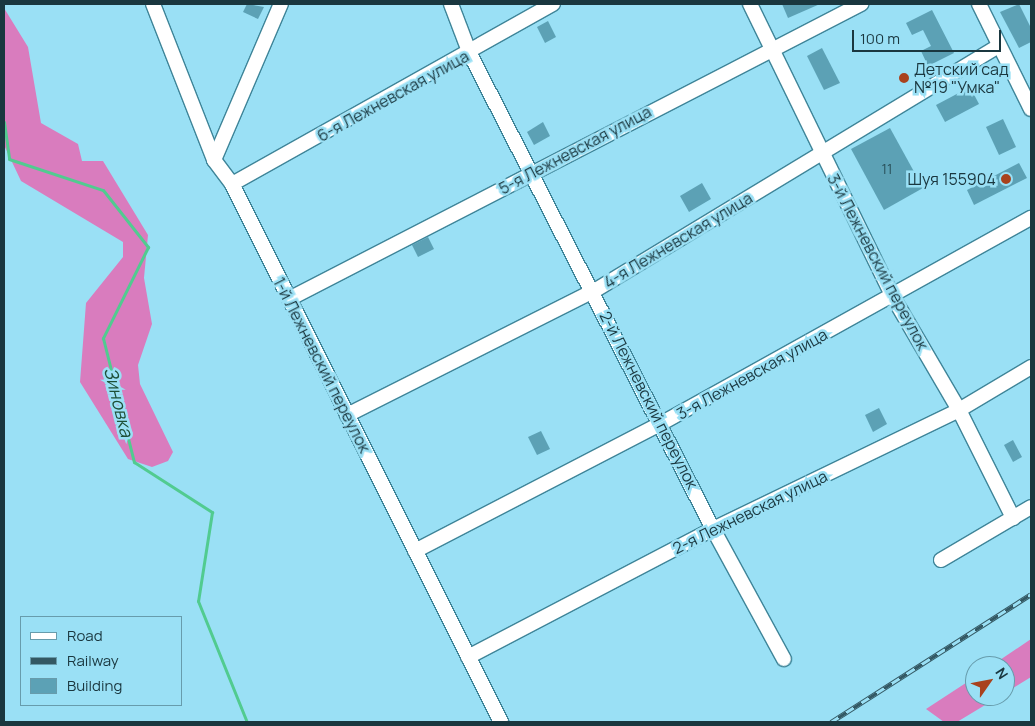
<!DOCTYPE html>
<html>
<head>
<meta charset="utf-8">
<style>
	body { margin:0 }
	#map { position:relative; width:1035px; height:726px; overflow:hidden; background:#9ae0f5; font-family:Manrope,sans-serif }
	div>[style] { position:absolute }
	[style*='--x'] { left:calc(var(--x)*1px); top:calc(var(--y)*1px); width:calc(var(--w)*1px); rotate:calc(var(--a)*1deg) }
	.forest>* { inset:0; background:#d97cbe }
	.stream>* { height:3px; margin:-1.5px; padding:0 1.5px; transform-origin:1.5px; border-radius:1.5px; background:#51cb90 }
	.building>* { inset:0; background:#5ca1b5 }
	.roads { filter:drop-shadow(1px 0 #3f8599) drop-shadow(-1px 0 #3f8599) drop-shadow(0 1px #3f8599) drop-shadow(0 -1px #3f8599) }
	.minor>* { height:14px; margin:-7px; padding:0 7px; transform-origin:7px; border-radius:7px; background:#fff }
	.rail>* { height:5px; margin-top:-2.5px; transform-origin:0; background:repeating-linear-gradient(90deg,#9ae0f5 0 9px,#335863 0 18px); box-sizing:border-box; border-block:1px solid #335863 }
	.dots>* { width:14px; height:14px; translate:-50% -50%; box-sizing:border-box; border:2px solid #9ae0f5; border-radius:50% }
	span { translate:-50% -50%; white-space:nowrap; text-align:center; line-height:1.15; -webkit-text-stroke:5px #9ae0f5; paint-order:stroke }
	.number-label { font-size:14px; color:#2a525c }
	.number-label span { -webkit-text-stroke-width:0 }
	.poi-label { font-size:16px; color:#1a373f }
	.left { translate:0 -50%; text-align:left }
	.right { translate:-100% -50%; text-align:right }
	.street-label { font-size:16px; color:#1a373f }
	.water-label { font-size:18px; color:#1e4f37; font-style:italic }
	.frame { position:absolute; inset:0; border:5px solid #1a373f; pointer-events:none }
	.legend { position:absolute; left:20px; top:616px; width:162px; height:90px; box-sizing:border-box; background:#9ae0f5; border:1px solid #679cac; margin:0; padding:6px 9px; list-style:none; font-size:15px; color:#1a373f }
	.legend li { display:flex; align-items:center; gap:10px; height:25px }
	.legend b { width:25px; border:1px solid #679cac }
	.north { position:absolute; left:965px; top:656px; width:50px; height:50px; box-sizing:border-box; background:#9ae0f5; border:1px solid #679cac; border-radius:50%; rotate:57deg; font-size:14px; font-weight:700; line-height:20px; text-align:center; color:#1a373f }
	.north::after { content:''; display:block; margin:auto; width:18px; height:22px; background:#a9421d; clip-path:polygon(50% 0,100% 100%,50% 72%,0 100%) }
	.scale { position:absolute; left:852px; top:30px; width:149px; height:22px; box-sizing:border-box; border:2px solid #1a373f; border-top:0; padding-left:6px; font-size:15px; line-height:18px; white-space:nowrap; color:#1a373f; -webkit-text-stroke:4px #9ae0f5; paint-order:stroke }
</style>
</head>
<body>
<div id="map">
	<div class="forest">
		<i style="clip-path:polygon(4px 8px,28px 47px,41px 123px,78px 144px,82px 161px,103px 161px,148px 235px,144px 278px,152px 324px,138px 365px,140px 384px,173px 452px,168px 461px,152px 467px,128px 459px,80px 382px,86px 303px,123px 257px,123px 242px,21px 181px,4px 145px)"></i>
		<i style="clip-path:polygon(1031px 639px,1031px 677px,1005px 693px,1005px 666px,991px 666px)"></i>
		<i style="clip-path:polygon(975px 677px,975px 696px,1000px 696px,957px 722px,944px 722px,926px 709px)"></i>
	</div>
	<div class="stream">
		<i style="--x:4;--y:122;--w:37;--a:82"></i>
		<i style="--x:9;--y:159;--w:99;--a:18.3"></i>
		<i style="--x:103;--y:190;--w:73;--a:51.7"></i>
		<i style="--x:148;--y:247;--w:102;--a:116.3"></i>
		<i style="--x:103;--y:338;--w:128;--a:76"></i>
		<i style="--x:134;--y:462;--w:93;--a:32.7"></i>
		<i style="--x:212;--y:512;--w:90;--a:98.9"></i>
		<i style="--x:198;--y:601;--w:131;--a:68"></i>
	</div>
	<div class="building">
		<i style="clip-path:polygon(247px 4px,264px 7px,258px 19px,243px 12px)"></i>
		<i style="clip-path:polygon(782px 4px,820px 4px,788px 18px)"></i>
		<i style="clip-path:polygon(1019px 4px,1031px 28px,1031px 42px,1019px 48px,1000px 12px)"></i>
		<i style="clip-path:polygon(932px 10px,954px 53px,928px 66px,921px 51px,931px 46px,923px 30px,912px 35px,906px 23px)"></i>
		<i style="clip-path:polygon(548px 21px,556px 37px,545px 43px,537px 27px)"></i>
		<i style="clip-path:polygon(822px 48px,840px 83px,824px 90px,807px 56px)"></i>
		<i style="clip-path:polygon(970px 87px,979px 104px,945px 122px,936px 105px)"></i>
		<i style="clip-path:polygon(1003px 119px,1016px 147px,999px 155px,986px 127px)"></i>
		<i style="clip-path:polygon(543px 122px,550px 136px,534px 145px,527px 132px)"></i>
		<i style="clip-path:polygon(890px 128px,923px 188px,884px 210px,851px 149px)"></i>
		<i style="clip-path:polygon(1019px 163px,1027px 178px,974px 205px,967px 190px)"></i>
		<i style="clip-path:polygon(702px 183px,711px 199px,689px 212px,680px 196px)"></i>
		<i style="clip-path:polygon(428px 237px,434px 249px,418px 257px,412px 245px)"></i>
		<i style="clip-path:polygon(879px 408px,887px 424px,873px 432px,865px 415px)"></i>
		<i style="clip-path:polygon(541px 431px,550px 449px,537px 455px,528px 437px)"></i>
		<i style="clip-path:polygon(1013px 440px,1022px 457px,1013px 462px,1004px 445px)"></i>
	</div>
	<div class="roads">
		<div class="minor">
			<i style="--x:153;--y:4;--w:168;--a:68.6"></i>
			<i style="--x:214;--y:160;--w:30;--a:53"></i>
			<i style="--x:232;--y:184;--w:602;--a:63.43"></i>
			<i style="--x:451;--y:4;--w:53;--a:69.2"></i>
			<i style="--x:470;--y:54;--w:534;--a:62.91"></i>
			<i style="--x:713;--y:529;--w:148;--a:61.4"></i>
			<i style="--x:750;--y:4;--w:326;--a:64"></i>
			<i style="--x:893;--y:297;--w:131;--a:59.7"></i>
			<i style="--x:959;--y:410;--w:121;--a:63.4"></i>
			<i style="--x:979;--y:4;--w:117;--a:63.7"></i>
			<i style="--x:214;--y:160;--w:170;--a:-66.8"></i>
			<i style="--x:232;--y:184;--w:368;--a:-29.3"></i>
			<i style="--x:289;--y:299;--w:644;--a:-27.28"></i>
			<i style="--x:347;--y:415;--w:276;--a:-26.7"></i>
			<i style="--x:594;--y:291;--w:472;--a:-31.2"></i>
			<i style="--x:415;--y:551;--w:278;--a:-27.4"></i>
			<i style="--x:662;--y:423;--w:422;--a:-29.1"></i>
			<i style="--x:941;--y:560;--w:104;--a:-30.5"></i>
			<i style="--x:468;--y:657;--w:276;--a:-27.6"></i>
			<i style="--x:713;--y:529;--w:273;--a:-25.8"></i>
			<i style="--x:959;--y:410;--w:84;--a:-30.8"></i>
		</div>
	</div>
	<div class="rail">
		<i style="--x:831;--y:722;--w:237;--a:-32.6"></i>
	</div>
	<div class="dots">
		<i style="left:904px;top:78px;background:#a9421d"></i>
		<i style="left:1006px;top:179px;background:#a9421d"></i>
	</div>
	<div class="number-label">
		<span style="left:887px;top:169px">11</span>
	</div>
	<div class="poi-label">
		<span class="left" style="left:914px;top:78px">Детский сад<br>№19 "Умка"</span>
		<span class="right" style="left:996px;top:179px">Шуя 155904</span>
	</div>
	<div class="street-label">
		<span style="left:393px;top:96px;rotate:-29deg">6-я Лежневская улица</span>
		<span style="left:575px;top:150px;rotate:-28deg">5-я Лежневская улица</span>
		<span style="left:678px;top:240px;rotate:-31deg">4-я Лежневская улица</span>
		<span style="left:878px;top:262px;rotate:62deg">3-й Лежневский переулок</span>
		<span style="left:322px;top:365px;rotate:63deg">1-й Лежневский переулок</span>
		<span style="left:752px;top:374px;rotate:-29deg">3-я Лежневская улица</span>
		<span style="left:649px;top:400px;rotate:63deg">2-й Лежневский переулок</span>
		<span style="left:750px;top:512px;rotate:-26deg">2-я Лежневская улица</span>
	</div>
	<div class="water-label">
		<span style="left:119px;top:402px;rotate:76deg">Зиновка</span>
	</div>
	<div class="frame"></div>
	<ul class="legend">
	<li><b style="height:6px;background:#fff"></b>Road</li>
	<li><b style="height:6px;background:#335863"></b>Railway</li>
	<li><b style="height:14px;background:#5ca1b5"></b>Building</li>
	</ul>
	<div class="north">N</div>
	<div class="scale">100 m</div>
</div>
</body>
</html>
